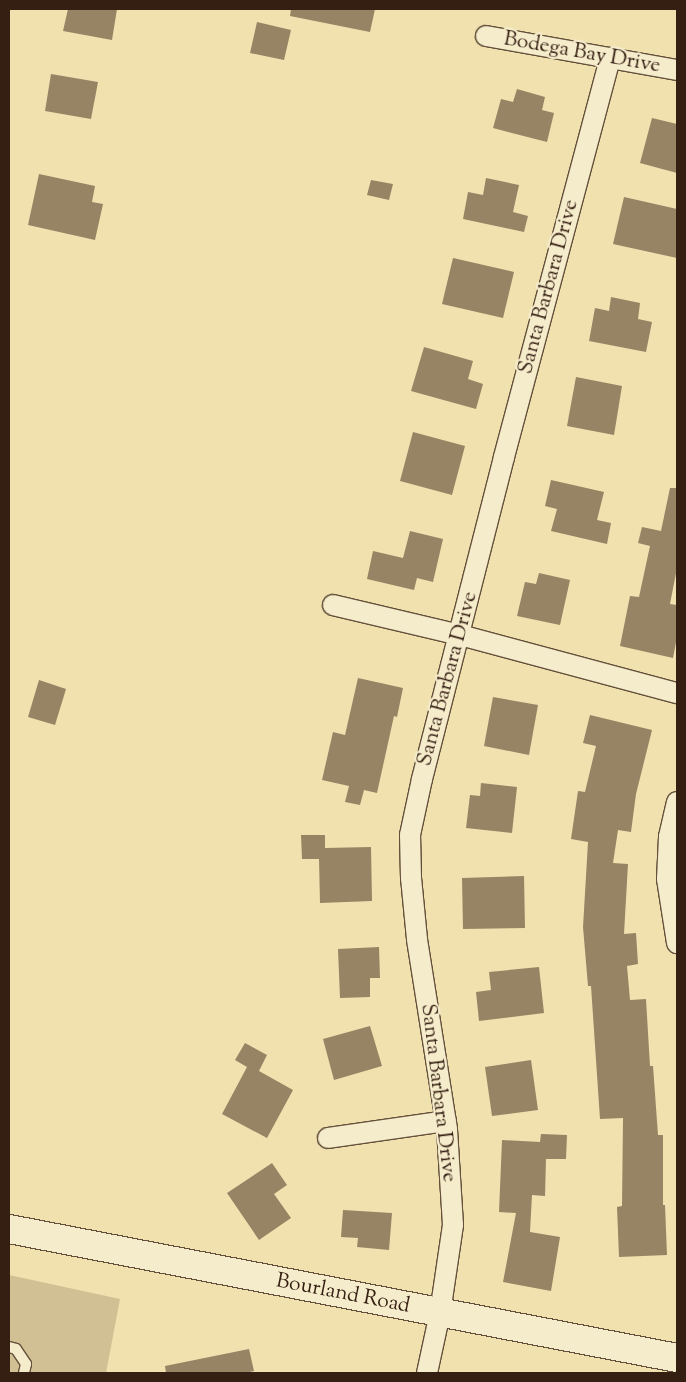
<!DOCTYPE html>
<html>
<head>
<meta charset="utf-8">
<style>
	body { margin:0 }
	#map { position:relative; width:686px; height:1382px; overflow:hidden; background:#f0e1af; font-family:"Sorts Mill Goudy",serif }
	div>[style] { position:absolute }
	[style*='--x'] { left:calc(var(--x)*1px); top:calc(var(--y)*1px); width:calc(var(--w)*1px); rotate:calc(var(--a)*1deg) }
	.green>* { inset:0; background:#d0c094 }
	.building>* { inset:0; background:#968464 }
	.roads { filter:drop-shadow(1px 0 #64503a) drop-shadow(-1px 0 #64503a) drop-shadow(0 1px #64503a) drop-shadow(0 -1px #64503a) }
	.service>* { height:10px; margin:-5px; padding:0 5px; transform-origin:5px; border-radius:5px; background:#f5eccb }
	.minor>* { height:20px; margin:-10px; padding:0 10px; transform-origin:10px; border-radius:10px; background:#f5eccb }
	.secondary>* { height:28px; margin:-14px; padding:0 14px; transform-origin:14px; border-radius:14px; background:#f5eccb }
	span { translate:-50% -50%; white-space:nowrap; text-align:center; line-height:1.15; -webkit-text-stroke:4.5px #f5eccb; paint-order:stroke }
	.street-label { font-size:21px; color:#351f13 }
	.frame { position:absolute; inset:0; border:10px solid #351f13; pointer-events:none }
</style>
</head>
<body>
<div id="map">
	<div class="green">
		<i style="clip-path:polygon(9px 1275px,120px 1299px,106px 1373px,9px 1373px)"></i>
	</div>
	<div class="building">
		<i style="clip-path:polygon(68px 9px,117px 9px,112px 40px,63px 31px)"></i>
		<i style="clip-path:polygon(291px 9px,375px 9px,370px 32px,290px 16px)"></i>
		<i style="clip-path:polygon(257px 22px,291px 30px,284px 60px,250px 53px)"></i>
		<i style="clip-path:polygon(51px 74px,98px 82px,91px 119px,45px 111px)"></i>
		<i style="clip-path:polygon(517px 89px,545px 97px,542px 110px,554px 113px,547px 142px,493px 128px,501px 99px,513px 102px)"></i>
		<i style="clip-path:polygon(652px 118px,677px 124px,677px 173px,640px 163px)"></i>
		<i style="clip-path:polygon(39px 174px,95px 186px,92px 202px,103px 204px,95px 240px,28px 225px)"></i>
		<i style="clip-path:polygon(486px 178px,519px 185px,513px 212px,528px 216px,524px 232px,463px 219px,468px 192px,483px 195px)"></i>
		<i style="clip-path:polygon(371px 180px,393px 184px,389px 200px,367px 195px)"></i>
		<i style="clip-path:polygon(624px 197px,677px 209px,677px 258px,613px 244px)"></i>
		<i style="clip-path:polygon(453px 258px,514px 272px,503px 318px,442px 304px)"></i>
		<i style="clip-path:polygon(611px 297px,640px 303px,638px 319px,652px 322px,646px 352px,589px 341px,595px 308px,609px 311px)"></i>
		<i style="clip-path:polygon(424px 347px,473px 361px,468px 379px,483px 384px,476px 409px,411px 391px)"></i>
		<i style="clip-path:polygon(576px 377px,622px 386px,614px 435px,567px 426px)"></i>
		<i style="clip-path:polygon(413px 432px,465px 446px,452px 495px,400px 481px)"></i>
		<i style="clip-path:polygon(551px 480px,604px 492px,597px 520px,611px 523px,607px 544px,551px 531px,557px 509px,545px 506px)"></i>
		<i style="clip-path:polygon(670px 488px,677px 488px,677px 568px,670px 604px,677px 605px,677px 637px,673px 658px,620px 646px,630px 596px,639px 597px,650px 546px,638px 543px,642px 527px,661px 531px)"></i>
		<i style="clip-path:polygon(410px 531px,443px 539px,433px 582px,417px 578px,414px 590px,367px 579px,373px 551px,403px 558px)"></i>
		<i style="clip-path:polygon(539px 573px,570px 580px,560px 625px,517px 616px,525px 582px,536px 584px)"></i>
		<i style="clip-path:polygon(358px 678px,403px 688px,397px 717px,394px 716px,377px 793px,364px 790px,360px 805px,345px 802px,349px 786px,322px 780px,333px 732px,345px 735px)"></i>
		<i style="clip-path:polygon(39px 680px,66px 689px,55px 725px,28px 717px)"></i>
		<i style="clip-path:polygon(493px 697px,538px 705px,529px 755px,484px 746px)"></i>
		<i style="clip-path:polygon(590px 715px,652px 730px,636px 794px,631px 832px,618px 830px,613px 863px,628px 864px,624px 934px,636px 933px,638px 964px,627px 966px,630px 1000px,646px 999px,650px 1066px,653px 1066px,658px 1135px,663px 1135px,663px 1205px,665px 1205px,667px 1255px,619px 1257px,617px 1207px,622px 1206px,623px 1118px,600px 1119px,591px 986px,588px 986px,583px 927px,588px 842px,571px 839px,578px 791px,585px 792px,596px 746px,583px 743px)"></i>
		<i style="clip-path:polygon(481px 783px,517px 787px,512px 833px,466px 828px,470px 795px,480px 796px)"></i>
		<i style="clip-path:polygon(301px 835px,325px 835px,325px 848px,371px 847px,372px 901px,320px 903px,319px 859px,302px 859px)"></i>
		<i style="clip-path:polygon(524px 876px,525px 928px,463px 929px,462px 878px)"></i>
		<i style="clip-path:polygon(379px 947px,380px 978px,370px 978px,370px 997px,340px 998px,338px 949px)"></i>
		<i style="clip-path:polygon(539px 967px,544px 1013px,479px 1021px,476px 992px,491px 990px,489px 972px)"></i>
		<i style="clip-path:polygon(370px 1026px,382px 1066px,334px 1080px,323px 1039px)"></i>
		<i style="clip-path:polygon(245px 1043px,267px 1055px,259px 1071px,293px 1090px,267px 1138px,222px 1114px,247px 1067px,235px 1060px)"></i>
		<i style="clip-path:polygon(531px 1060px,538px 1110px,492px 1116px,485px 1067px)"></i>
		<i style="clip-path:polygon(541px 1134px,567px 1135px,566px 1159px,546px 1159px,545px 1196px,532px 1195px,530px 1232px,560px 1237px,551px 1291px,503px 1282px,516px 1213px,499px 1212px,502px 1140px,540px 1142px)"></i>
		<i style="clip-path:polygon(272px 1163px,287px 1185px,274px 1194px,291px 1218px,259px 1240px,227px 1193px)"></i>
		<i style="clip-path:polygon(343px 1210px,392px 1213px,389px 1250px,357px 1247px,358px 1238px,341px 1237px)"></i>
		<i style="clip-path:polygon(249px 1349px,254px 1371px,245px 1373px,166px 1373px,165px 1366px)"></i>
	</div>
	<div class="roads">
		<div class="service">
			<i style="--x:9;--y:1347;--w:7;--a:16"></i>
			<i style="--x:16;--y:1349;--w:18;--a:56"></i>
			<i style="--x:26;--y:1364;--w:9;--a:103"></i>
		</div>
		<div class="minor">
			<i style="--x:486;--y:36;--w:194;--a:10.1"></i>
			<i style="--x:333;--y:605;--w:130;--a:13.3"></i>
			<i style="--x:460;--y:635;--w:225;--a:15"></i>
			<i style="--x:677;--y:802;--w:36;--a:103"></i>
			<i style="--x:669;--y:837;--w:42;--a:92.7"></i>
			<i style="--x:667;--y:879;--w:65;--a:81.1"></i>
			<i style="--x:328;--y:1138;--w:119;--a:-8.2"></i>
			<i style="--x:427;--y:1373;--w:61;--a:-77.8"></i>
			<i style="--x:440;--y:1313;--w:89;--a:-81.6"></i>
			<i style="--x:453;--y:1225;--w:96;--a:-93.6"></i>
			<i style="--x:447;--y:1129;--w:192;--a:-99"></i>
			<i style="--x:417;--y:939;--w:61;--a:-95.6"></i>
			<i style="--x:411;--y:878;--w:43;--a:-91.3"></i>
			<i style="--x:410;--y:835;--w:57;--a:-77.9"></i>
			<i style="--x:422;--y:779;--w:332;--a:-75.7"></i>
			<i style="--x:504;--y:457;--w:413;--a:-75.1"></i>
		</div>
		<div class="secondary">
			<i style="--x:9;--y:1229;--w:680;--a:10.93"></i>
		</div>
	</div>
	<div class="street-label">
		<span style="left:582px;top:53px;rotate:10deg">Bodega Bay Drive</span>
		<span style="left:549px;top:287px;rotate:-75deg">Santa Barbara Drive</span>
		<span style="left:448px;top:679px;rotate:-75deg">Santa Barbara Drive</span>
		<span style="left:438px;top:1093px;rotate:83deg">Santa Barbara Drive</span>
		<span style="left:343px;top:1294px;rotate:11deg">Bourland Road</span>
	</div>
	<div class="frame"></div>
</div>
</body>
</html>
